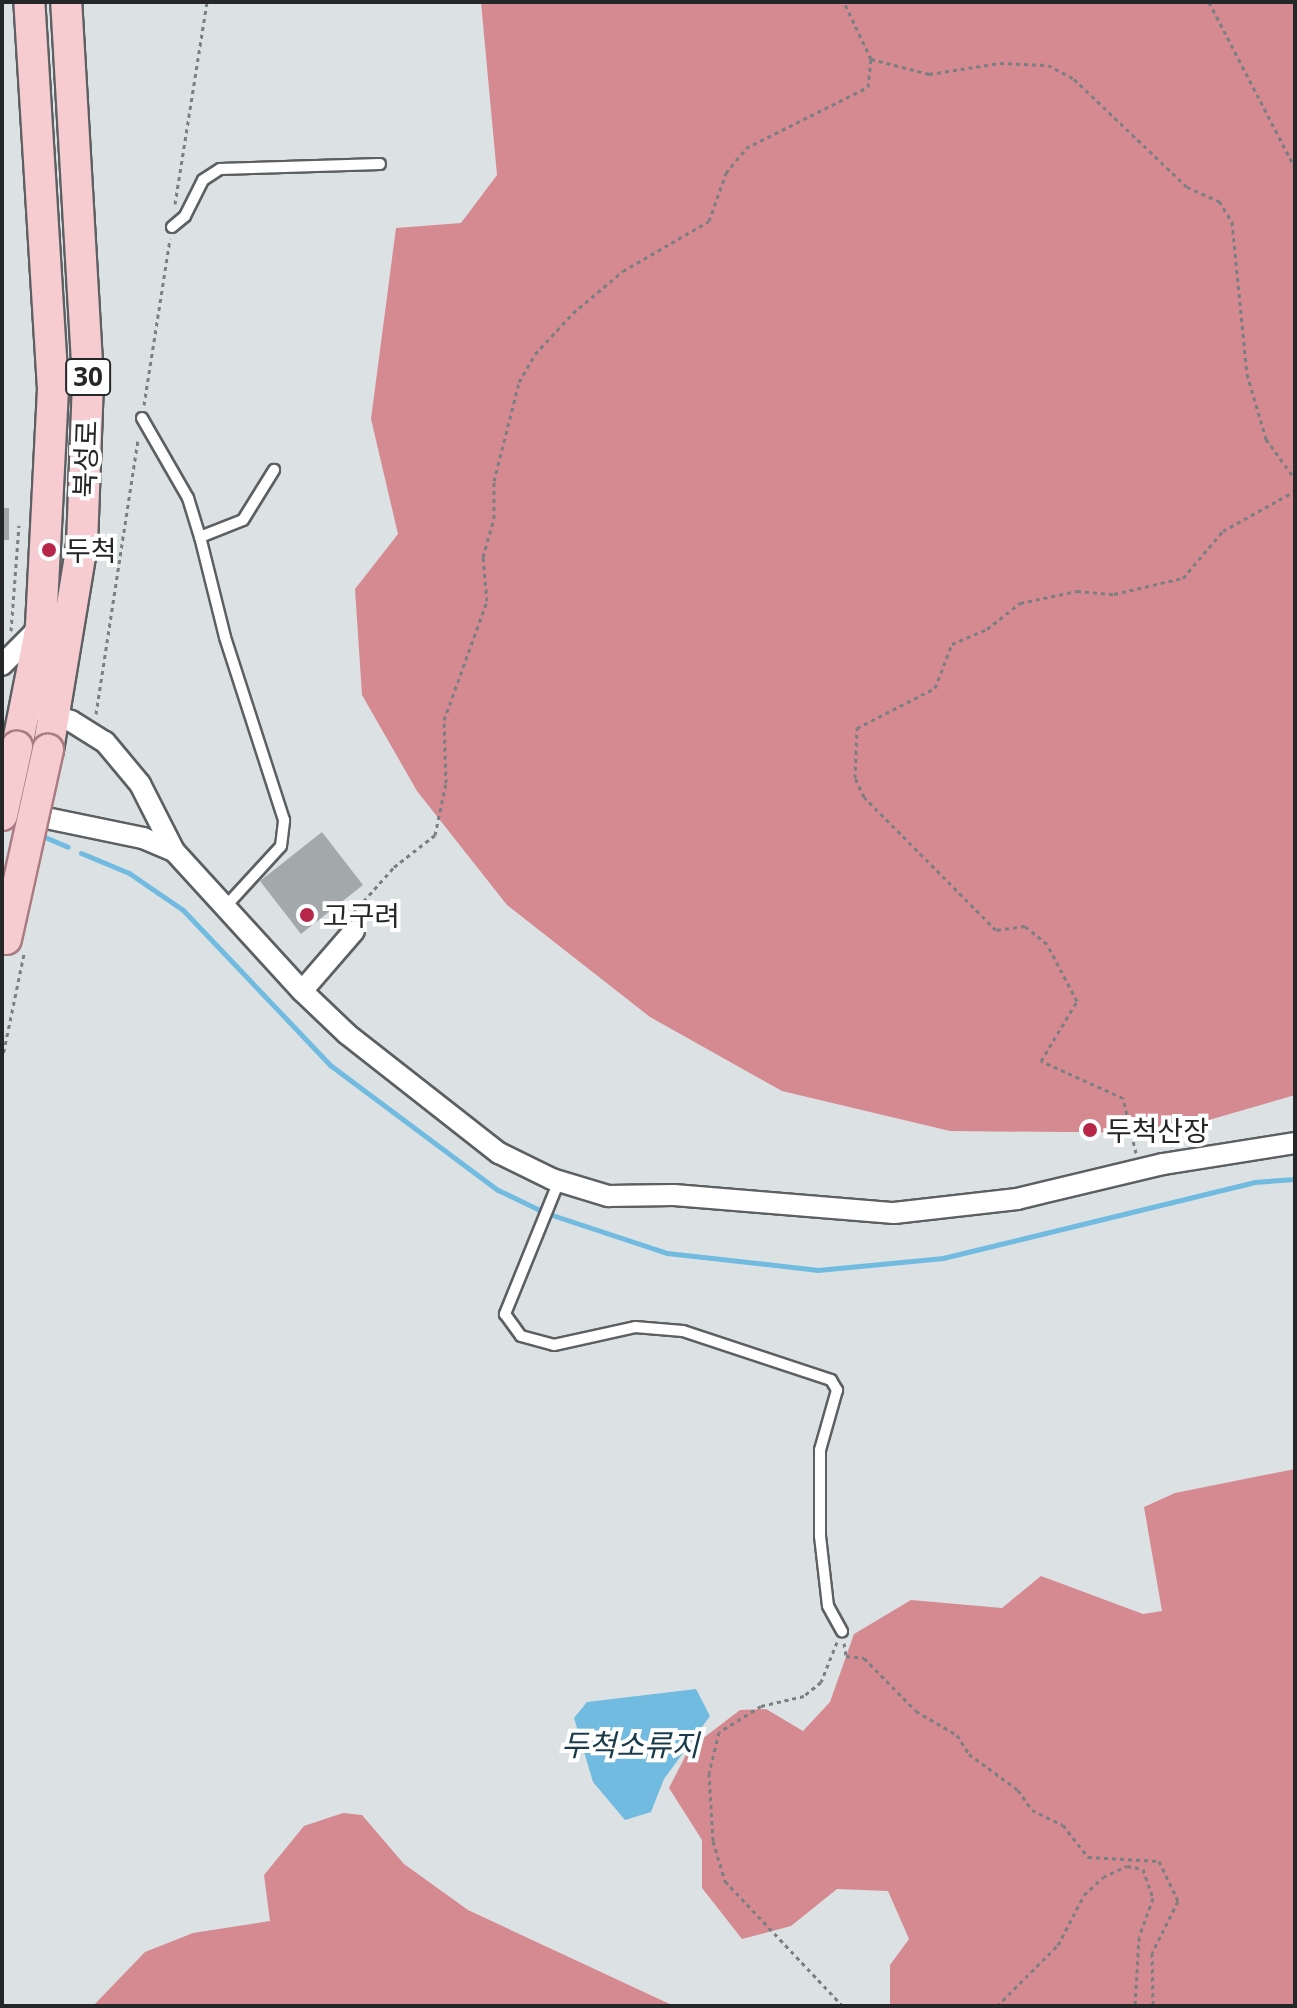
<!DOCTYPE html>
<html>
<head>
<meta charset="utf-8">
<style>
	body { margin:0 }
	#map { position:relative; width:1297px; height:2008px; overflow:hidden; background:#dce1e3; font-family:"Open Sans","Noto Sans KR",sans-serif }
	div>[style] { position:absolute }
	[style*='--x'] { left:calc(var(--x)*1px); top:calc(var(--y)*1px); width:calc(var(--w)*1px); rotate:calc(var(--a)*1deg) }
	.forest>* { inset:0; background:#d58a92 }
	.water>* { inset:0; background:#71bbe1 }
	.stream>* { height:5px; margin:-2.5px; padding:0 2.5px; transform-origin:2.5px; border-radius:2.5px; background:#71bbe1 }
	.building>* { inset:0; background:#a3a8aa }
	.path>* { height:3px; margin-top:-1.5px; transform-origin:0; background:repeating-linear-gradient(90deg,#7c7f81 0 4px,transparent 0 8px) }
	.roads { filter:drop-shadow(2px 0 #5d6063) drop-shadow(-2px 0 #5d6063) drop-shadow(0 2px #5d6063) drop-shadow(0 -2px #5d6063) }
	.service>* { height:10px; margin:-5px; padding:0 5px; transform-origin:5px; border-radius:5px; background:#fff }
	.minor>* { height:20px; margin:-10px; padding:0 10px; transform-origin:10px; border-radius:10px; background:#fff }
	.primary>* { height:30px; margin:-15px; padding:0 15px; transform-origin:15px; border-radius:15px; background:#f7ccd0 }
	.bridges { filter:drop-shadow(2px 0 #aa7c81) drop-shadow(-2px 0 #aa7c81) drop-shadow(0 2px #aa7c81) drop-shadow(0 -2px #aa7c81) }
	.primary-bridge>* { height:30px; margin:-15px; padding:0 15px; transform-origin:15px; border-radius:15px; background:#f7ccd0 }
	.dots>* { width:22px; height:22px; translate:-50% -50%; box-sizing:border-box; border:4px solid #fff; border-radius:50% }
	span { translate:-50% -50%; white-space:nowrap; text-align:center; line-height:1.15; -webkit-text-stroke:8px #fff; paint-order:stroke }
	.shield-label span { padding:2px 6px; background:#fff; border:2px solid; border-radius:6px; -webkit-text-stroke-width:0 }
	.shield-label { font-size:26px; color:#252627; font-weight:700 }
	.street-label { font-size:28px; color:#252627 }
	.poi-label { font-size:28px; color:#252627 }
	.left { translate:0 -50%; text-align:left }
	.water-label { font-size:30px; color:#183a4a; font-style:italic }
	.frame { position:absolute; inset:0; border:4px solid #252627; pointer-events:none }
</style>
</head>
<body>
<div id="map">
	<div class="forest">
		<i style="clip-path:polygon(481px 2px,1295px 2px,1295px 1095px,1164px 1133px,950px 1131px,782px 1091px,650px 1017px,507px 905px,417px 791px,362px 695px,355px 589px,398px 534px,371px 419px,396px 228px,461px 223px,497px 175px)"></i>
		<i style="clip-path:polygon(1295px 1469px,1295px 2006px,890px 2006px,890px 1965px,909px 1939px,888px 1891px,837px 1889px,791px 1926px,742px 1939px,702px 1888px,702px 1840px,669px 1788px,689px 1749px,740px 1710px,766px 1709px,803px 1731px,830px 1702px,854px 1634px,911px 1600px,1002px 1608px,1041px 1576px,1143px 1614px,1162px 1611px,1144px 1507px,1175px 1493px)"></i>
		<i style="clip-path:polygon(343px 1813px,362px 1815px,404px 1864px,468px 1910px,674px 2006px,93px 2006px,145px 1952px,193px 1933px,270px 1921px,264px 1875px,304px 1826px)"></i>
	</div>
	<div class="water">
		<i style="clip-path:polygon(696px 1689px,710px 1716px,664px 1779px,651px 1812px,625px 1820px,593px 1782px,574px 1718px,587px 1702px)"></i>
	</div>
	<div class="stream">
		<i style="--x:40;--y:835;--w:30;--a:23"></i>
		<i style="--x:81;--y:853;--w:52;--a:22.6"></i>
		<i style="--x:129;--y:873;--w:65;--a:34.4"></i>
		<i style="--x:183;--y:910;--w:214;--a:46.5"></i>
		<i style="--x:330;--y:1065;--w:209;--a:36.7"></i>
		<i style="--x:498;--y:1190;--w:53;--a:25.6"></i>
		<i style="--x:546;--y:1213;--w:127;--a:18.3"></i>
		<i style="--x:667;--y:1253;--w:152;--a:6.4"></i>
		<i style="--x:818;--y:1270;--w:126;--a:-5.5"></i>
		<i style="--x:943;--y:1258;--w:320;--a:-13.7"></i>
		<i style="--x:1254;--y:1182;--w:41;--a:-4.2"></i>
	</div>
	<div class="building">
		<i style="clip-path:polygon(2px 508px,9px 508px,9px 540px,2px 540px)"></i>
		<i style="clip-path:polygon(322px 832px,363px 885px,301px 934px,260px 881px)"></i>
	</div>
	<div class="path">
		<i style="--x:1209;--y:2;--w:187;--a:62.6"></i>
		<i style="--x:871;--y:59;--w:60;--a:14.5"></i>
		<i style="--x:929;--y:74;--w:72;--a:-8.8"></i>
		<i style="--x:1000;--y:63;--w:48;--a:2.4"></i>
		<i style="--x:1048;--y:65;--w:30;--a:28"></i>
		<i style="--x:1074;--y:79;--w:156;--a:43.7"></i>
		<i style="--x:1187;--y:187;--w:35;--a:24"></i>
		<i style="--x:1219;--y:201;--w:25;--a:58"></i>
		<i style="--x:1232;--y:222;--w:153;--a:84.4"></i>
		<i style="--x:1247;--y:374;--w:68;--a:73.7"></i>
		<i style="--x:1266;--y:439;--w:49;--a:54.1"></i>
		<i style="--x:175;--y:204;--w:205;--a:-81"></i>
		<i style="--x:144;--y:405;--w:168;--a:-81.1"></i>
		<i style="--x:11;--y:631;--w:106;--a:-85.7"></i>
		<i style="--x:96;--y:714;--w:277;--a:-81.3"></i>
		<i style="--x:353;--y:913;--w:62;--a:-48.3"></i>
		<i style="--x:394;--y:867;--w:52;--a:-38"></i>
		<i style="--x:435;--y:835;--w:53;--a:-78.1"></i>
		<i style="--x:446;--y:783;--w:63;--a:-91.8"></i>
		<i style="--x:444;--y:720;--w:127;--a:-70.1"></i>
		<i style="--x:487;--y:601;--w:44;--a:-95.2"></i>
		<i style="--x:483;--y:557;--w:41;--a:-74.2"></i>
		<i style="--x:494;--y:518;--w:37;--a:-90"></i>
		<i style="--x:494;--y:481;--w:102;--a:-75.8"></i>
		<i style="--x:519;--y:382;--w:32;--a:-60"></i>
		<i style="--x:535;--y:354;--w:56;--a:-47.2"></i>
		<i style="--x:573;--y:313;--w:65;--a:-40"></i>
		<i style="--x:623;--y:271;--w:99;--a:-30.2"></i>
		<i style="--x:709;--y:221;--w:51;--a:-70.5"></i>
		<i style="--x:726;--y:173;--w:32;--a:-51"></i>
		<i style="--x:746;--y:148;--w:136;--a:-26.6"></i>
		<i style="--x:868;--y:87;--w:28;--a:-84"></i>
		<i style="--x:871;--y:59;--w:63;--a:-115.3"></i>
		<i style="--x:2;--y:1060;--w:108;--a:-78.3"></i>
		<i style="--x:1136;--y:1153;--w:57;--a:-103.3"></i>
		<i style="--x:1123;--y:1098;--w:90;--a:-155.7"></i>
		<i style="--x:1041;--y:1061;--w:70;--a:-59"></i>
		<i style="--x:1077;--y:1001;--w:64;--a:-117.8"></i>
		<i style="--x:1047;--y:944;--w:28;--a:-141"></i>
		<i style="--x:1025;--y:926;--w:29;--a:172"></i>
		<i style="--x:996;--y:930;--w:187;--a:-134.8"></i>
		<i style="--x:864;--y:797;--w:21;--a:-115"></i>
		<i style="--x:855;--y:778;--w:50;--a:-87.7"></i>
		<i style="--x:857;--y:728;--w:88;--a:-27.1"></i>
		<i style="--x:935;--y:688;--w:47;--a:-68.9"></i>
		<i style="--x:952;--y:644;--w:38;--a:-23"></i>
		<i style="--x:987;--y:629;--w:42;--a:-38.2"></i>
		<i style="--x:1020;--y:603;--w:58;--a:-11.9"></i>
		<i style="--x:1077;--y:591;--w:37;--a:5"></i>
		<i style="--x:1114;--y:594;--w:71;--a:-13.1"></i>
		<i style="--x:1183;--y:578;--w:62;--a:-49.6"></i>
		<i style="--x:1223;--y:531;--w:82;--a:-29.1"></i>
		<i style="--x:837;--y:1642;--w:43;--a:111.8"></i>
		<i style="--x:821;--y:1682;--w:22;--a:141"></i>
		<i style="--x:804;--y:1696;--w:44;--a:166.9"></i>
		<i style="--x:761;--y:1706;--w:49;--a:148.2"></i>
		<i style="--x:719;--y:1732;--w:42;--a:103.7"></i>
		<i style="--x:709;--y:1773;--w:68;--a:86.6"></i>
		<i style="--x:713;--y:1841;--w:42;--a:73.3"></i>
		<i style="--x:725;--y:1881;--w:172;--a:46.7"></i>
		<i style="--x:844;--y:1643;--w:13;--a:81"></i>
		<i style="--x:846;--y:1656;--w:18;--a:6"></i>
		<i style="--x:864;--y:1658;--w:74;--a:45.5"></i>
		<i style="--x:916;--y:1711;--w:48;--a:30.3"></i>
		<i style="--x:957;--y:1735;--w:22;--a:58"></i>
		<i style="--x:969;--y:1754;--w:61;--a:36.3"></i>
		<i style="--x:1018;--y:1790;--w:24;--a:55"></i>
		<i style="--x:1032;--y:1810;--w:34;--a:26"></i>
		<i style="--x:1063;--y:1825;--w:41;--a:52"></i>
		<i style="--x:1088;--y:1857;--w:71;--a:3.2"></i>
		<i style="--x:1159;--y:1861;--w:44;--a:64.6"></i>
		<i style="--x:1178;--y:1901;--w:58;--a:116.6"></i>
		<i style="--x:1152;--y:1953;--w:53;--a:88.9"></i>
		<i style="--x:997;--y:2006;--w:86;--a:-45"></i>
		<i style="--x:1058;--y:1945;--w:56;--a:-62.5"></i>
		<i style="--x:1084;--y:1895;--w:26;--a:-43"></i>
		<i style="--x:1103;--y:1877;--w:26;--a:-25"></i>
		<i style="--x:1127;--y:1866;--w:16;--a:11"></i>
		<i style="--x:1143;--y:1869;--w:31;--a:71"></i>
		<i style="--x:1153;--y:1898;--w:41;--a:109.7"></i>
		<i style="--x:1139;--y:1937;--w:69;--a:93.3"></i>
	</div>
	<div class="roads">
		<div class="service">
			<i style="--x:172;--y:227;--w:17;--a:-40"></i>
			<i style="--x:185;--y:216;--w:40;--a:-63.4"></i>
			<i style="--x:203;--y:180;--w:20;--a:-33"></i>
			<i style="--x:220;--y:169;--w:160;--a:-1.8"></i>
			<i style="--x:142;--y:418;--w:92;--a:60.1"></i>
			<i style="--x:188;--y:498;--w:41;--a:72.9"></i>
			<i style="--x:226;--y:906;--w:81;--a:-47.5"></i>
			<i style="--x:281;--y:846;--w:26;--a:-83"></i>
			<i style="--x:284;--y:820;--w:192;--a:-107.9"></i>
			<i style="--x:225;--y:637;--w:103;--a:-104"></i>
			<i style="--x:200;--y:537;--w:46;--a:-21.6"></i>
			<i style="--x:243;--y:520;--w:59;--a:-58.2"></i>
			<i style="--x:559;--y:1181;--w:144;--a:112.1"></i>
			<i style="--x:505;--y:1314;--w:27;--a:54"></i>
			<i style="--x:521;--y:1336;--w:34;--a:15"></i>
			<i style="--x:554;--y:1345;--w:83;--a:-12.5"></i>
			<i style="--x:635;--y:1327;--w:48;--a:4.8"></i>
			<i style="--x:683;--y:1331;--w:156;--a:18.3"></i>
			<i style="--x:831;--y:1380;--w:12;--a:59"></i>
			<i style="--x:837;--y:1390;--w:62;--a:105.8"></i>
			<i style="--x:820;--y:1450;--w:86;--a:90"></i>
			<i style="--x:820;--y:1536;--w:70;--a:83.5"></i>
			<i style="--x:828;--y:1606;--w:29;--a:61"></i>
		</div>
		<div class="minor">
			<i style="--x:2;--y:665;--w:55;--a:-45"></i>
			<i style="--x:42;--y:711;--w:31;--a:19"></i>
			<i style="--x:71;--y:721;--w:40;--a:32"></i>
			<i style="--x:105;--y:742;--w:55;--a:50.2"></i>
			<i style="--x:140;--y:784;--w:75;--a:63.1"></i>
			<i style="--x:22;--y:813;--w:124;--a:11.7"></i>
			<i style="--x:143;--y:838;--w:34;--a:23"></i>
			<i style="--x:174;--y:851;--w:190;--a:47.6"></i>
			<i style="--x:354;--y:931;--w:79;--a:130.9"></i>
			<i style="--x:302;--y:991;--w:62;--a:43.7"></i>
			<i style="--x:347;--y:1034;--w:193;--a:38.1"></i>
			<i style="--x:499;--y:1153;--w:59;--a:26.1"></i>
			<i style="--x:552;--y:1179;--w:59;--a:16.9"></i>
			<i style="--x:608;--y:1196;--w:66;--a:-0.9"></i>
			<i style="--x:674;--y:1195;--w:221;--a:4.7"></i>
			<i style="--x:894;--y:1213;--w:124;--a:-6.5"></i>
			<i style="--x:1017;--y:1199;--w:150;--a:-13.5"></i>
			<i style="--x:1163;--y:1164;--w:134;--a:-9"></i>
		</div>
		<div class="primary">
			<i style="--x:17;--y:747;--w:123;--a:-78.8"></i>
			<i style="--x:41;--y:626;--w:237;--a:-87.1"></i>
			<i style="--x:53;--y:389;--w:388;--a:-93.5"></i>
			<i style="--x:48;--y:750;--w:208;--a:-80.6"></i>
			<i style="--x:82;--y:545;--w:165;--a:-87.9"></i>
			<i style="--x:88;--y:380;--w:379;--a:-93.3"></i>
		</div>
	</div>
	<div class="bridges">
		<div class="primary-bridge">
			<i style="--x:2;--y:815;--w:70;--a:-77.6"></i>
			<i style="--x:6;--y:939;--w:194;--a:-77.5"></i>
		</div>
	</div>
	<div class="dots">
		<i style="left:49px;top:550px;background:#b72549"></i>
		<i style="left:307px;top:915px;background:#b72549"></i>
		<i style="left:1090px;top:1130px;background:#b72549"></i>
	</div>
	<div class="shield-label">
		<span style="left:88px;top:377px">30</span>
	</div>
	<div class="street-label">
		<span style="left:85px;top:459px;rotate:-88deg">북성로</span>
	</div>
	<div class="poi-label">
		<span class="left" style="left:65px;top:550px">두척</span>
		<span class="left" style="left:323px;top:915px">고구려</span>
		<span class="left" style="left:1106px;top:1130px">두척산장</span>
	</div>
	<div class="water-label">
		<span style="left:630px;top:1745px">두척소류지</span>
	</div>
	<div class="frame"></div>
</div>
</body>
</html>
